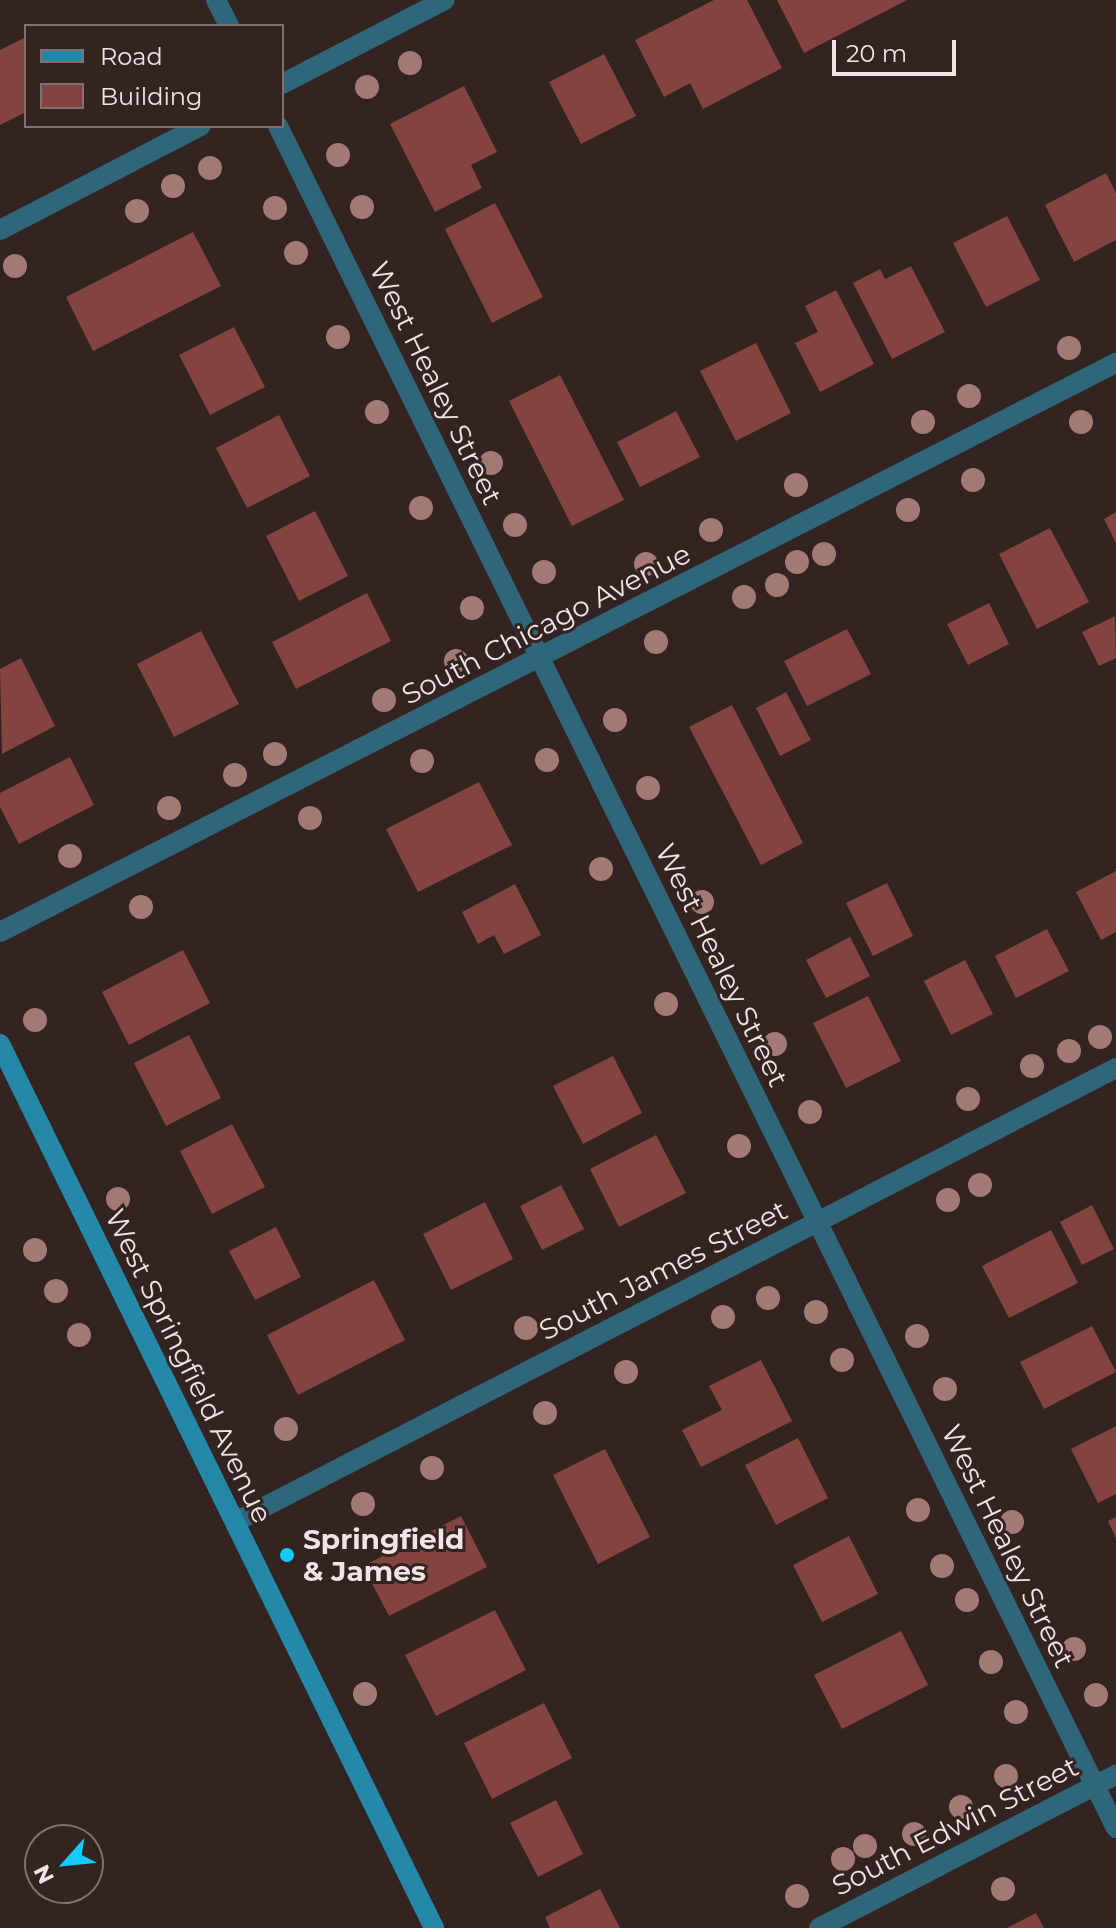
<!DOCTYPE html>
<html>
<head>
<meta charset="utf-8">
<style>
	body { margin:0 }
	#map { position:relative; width:1116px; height:1928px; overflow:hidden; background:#332321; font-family:Montserrat,sans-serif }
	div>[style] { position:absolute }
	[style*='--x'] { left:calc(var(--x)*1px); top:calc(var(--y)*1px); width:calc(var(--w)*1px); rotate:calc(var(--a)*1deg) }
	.building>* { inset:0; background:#834440 }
	.minor>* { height:20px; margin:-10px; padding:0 10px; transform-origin:10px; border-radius:10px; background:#2f6679 }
	.secondary>* { height:20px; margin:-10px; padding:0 10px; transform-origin:10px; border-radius:10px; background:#2488a8 }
	.trees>* { width:24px; height:24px; margin:-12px; border-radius:50%; background:#a27975 }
	.dots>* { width:22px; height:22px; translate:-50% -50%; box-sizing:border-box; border:4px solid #332321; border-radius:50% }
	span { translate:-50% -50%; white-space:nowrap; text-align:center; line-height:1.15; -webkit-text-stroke:6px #332321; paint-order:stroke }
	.street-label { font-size:28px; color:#f0e5e3 }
	.poi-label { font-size:28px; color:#f0e5e3; font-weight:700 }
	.left { translate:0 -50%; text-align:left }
	.legend { position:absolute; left:24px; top:24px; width:260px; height:104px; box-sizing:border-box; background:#332321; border:2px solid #7f716f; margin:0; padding:10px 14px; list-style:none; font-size:24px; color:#f0e5e3 }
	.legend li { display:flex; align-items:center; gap:16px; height:40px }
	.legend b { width:40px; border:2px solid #7f716f }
	.north { position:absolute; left:24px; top:1824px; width:80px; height:80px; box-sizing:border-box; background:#332321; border:2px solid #7f716f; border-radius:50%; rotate:243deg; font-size:22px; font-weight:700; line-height:32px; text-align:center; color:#f0e5e3 }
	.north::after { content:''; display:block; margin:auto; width:28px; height:36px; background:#14cafb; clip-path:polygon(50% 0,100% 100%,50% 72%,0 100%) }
	.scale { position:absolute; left:832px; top:40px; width:124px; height:36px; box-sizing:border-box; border:4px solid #f0e5e3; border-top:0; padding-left:10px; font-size:24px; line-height:28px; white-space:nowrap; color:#f0e5e3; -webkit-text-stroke:6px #332321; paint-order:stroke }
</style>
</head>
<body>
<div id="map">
	<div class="building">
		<i style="clip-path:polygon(714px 0,747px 0,782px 68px,703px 109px,690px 83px,664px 97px,635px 40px)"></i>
		<i style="clip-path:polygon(777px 0,907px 0,804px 53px)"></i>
		<i style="clip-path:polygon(26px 37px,26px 112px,0 125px,0 50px)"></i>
		<i style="clip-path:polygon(604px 54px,636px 116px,581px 144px,549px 82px)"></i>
		<i style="clip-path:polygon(464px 86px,497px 152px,471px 165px,482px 188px,435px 212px,390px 124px)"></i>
		<i style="clip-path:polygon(1106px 173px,1116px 193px,1116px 240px,1074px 262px,1045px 205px)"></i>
		<i style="clip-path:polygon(495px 203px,543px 297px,492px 323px,445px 229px)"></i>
		<i style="clip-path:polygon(1007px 216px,1040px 280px,986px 307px,953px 243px)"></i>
		<i style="clip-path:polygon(193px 232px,221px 286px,93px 351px,66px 297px)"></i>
		<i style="clip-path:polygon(911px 266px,945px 332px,892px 359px,853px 283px,880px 269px,885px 279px)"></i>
		<i style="clip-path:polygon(836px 290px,874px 364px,820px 392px,795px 343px,818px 332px,805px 306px)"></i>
		<i style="clip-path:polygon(234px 327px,265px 387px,210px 415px,179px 355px)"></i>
		<i style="clip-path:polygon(756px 343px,791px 413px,736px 441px,700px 371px)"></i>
		<i style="clip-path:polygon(560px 375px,624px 500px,572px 526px,509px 401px)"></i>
		<i style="clip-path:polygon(676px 411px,700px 457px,640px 487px,617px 442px)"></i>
		<i style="clip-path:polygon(279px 415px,310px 476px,247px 508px,216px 448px)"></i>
		<i style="clip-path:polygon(315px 511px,348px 576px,299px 601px,266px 536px)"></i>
		<i style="clip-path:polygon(1116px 512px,1116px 543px,1104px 519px)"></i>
		<i style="clip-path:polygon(1050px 528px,1089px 602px,1037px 629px,999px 554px)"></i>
		<i style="clip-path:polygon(367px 593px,391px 641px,296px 689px,272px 642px)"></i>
		<i style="clip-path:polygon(989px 603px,1009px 644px,968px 665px,947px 624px)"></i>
		<i style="clip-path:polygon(1115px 616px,1116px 658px,1099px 666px,1082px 632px)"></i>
		<i style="clip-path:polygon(847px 629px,871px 674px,807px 706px,784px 661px)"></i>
		<i style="clip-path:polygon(201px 631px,239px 704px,174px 737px,137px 664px)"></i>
		<i style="clip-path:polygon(21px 658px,55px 726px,2px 754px,0 669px)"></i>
		<i style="clip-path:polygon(786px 692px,811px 740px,780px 756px,756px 708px)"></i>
		<i style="clip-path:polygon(732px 705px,803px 843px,761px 865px,689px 727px)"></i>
		<i style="clip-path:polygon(70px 757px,94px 805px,19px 844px,0 807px,0 793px)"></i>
		<i style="clip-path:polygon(479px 782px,512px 845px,418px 892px,386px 829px)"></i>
		<i style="clip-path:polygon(1116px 871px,1116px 932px,1101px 940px,1076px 892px)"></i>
		<i style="clip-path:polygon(887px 883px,913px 936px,873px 956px,846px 903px)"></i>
		<i style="clip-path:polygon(515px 884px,541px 935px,504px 954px,494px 935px,478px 944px,462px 912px)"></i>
		<i style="clip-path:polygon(1047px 929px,1069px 971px,1016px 998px,995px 956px)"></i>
		<i style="clip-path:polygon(850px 937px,870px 976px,826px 998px,806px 960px)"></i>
		<i style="clip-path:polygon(183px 950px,210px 1003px,129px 1045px,102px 992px)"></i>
		<i style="clip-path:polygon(965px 960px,993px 1014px,951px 1035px,924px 981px)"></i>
		<i style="clip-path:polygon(868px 996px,901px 1061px,846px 1088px,813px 1023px)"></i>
		<i style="clip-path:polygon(189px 1035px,221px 1098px,166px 1126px,134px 1063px)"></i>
		<i style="clip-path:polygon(613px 1056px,642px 1113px,583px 1144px,553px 1086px)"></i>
		<i style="clip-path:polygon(232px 1124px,265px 1187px,212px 1214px,180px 1151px)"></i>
		<i style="clip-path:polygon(656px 1135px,686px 1193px,619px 1227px,590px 1169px)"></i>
		<i style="clip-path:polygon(561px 1185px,584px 1229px,542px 1250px,520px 1206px)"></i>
		<i style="clip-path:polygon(485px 1202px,513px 1259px,451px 1290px,423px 1234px)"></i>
		<i style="clip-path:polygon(1092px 1205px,1114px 1249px,1082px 1265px,1060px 1222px)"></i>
		<i style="clip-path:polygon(276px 1227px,301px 1277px,255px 1300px,229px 1251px)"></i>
		<i style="clip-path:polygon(1051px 1230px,1078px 1283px,1009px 1318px,982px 1266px)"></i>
		<i style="clip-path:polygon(374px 1280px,405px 1340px,298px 1395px,267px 1335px)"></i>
		<i style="clip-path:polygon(1092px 1326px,1116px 1372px,1044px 1409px,1020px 1362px)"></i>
		<i style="clip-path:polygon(761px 1360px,792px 1421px,701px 1467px,682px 1430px,722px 1410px,709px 1386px)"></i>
		<i style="clip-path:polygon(1116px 1426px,1116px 1494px,1098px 1503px,1071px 1449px)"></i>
		<i style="clip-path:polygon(798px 1438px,828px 1498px,776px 1525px,745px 1465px)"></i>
		<i style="clip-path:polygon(605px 1449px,650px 1537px,598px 1564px,553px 1475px)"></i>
		<i style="clip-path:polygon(461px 1516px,487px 1567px,389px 1616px,363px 1566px)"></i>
		<i style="clip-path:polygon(1116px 1517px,1116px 1538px,1108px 1521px)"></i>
		<i style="clip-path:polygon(849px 1536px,878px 1594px,822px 1622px,793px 1565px)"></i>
		<i style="clip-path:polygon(495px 1610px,526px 1670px,436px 1716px,405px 1655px)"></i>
		<i style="clip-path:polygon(901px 1631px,928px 1685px,842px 1729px,814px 1675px)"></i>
		<i style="clip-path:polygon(544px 1703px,572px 1758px,492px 1799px,464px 1743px)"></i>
		<i style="clip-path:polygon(556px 1800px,583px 1854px,538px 1877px,510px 1823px)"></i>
		<i style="clip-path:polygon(600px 1889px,620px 1928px,550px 1928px,545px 1917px)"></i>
		<i style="clip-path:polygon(1036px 1913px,1044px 1928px,1007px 1928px)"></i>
	</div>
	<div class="minor">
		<i style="--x:216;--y:0;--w:29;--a:63"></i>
		<i style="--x:282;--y:84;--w:183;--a:-27.3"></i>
		<i style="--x:278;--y:126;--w:1897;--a:63.79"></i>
		<i style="--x:0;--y:230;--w:226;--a:-27.4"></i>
		<i style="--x:0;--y:932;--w:1253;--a:-27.02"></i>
		<i style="--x:235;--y:1522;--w:991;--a:-27.26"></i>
		<i style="--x:819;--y:1928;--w:334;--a:-27.3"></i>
	</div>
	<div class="secondary">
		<i style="--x:0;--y:1044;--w:985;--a:63.85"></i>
	</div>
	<div class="trees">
		<i style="left:410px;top:63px"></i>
		<i style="left:367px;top:87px"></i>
		<i style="left:338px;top:155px"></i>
		<i style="left:210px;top:168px"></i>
		<i style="left:173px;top:186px"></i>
		<i style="left:362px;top:207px"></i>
		<i style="left:275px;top:208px"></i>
		<i style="left:137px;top:211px"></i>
		<i style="left:296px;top:253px"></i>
		<i style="left:15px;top:266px"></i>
		<i style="left:338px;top:337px"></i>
		<i style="left:1069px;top:348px"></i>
		<i style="left:969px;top:396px"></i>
		<i style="left:377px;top:412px"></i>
		<i style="left:923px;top:422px"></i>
		<i style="left:1081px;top:422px"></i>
		<i style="left:491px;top:463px"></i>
		<i style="left:973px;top:480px"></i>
		<i style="left:796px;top:485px"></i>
		<i style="left:421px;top:508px"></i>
		<i style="left:908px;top:510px"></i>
		<i style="left:515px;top:525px"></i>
		<i style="left:711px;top:530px"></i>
		<i style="left:824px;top:554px"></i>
		<i style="left:797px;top:562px"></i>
		<i style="left:646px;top:564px"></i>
		<i style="left:544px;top:572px"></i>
		<i style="left:777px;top:585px"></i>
		<i style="left:744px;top:597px"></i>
		<i style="left:472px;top:608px"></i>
		<i style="left:656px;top:642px"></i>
		<i style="left:456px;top:661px"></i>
		<i style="left:384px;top:700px"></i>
		<i style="left:615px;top:720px"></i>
		<i style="left:275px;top:754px"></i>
		<i style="left:547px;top:760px"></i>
		<i style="left:422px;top:761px"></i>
		<i style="left:235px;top:775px"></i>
		<i style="left:648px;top:788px"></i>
		<i style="left:169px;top:808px"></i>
		<i style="left:310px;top:818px"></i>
		<i style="left:70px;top:856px"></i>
		<i style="left:601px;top:869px"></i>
		<i style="left:702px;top:902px"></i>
		<i style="left:141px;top:907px"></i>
		<i style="left:666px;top:1004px"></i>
		<i style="left:35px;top:1020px"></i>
		<i style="left:1100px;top:1037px"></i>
		<i style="left:775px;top:1044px"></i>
		<i style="left:1069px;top:1051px"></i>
		<i style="left:1032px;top:1066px"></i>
		<i style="left:968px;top:1099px"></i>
		<i style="left:810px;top:1112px"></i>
		<i style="left:739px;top:1146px"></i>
		<i style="left:980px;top:1185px"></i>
		<i style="left:118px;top:1199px"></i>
		<i style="left:948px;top:1200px"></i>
		<i style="left:35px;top:1250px"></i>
		<i style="left:56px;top:1291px"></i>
		<i style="left:768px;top:1298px"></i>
		<i style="left:816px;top:1312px"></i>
		<i style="left:723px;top:1317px"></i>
		<i style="left:526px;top:1328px"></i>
		<i style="left:79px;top:1335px"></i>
		<i style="left:917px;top:1336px"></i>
		<i style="left:842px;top:1360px"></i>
		<i style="left:626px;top:1372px"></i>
		<i style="left:945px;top:1389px"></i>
		<i style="left:545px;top:1413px"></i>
		<i style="left:286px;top:1429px"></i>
		<i style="left:432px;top:1468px"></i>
		<i style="left:363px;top:1504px"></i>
		<i style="left:918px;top:1510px"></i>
		<i style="left:1012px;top:1522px"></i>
		<i style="left:942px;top:1566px"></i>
		<i style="left:967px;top:1600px"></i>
		<i style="left:1074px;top:1649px"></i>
		<i style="left:991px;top:1662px"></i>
		<i style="left:365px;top:1694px"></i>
		<i style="left:1096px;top:1695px"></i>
		<i style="left:1016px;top:1712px"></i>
		<i style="left:1006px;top:1776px"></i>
		<i style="left:961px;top:1807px"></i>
		<i style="left:914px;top:1834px"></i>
		<i style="left:865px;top:1846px"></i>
		<i style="left:843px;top:1859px"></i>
		<i style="left:1003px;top:1889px"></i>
		<i style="left:797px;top:1896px"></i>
	</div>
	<div class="dots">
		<i style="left:287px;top:1555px;background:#14cafb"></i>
	</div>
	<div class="street-label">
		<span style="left:436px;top:383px;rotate:64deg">West Healey Street</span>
		<span style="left:546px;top:624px;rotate:-27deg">South Chicago Avenue</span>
		<span style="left:722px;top:965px;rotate:64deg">West Healey Street</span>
		<span style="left:663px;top:1270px;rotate:-27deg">South James Street</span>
		<span style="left:189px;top:1366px;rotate:64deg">West Springfield Avenue</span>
		<span style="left:1008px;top:1546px;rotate:64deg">West Healey Street</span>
		<span style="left:955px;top:1826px;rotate:-27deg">South Edwin Street</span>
	</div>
	<div class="poi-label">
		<span class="left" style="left:303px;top:1555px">Springfield<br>&amp; James</span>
	</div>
	<ul class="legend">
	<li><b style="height:10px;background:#2488a8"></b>Road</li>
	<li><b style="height:22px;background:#834440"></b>Building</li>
	</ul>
	<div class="north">N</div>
	<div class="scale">20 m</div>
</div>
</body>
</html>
